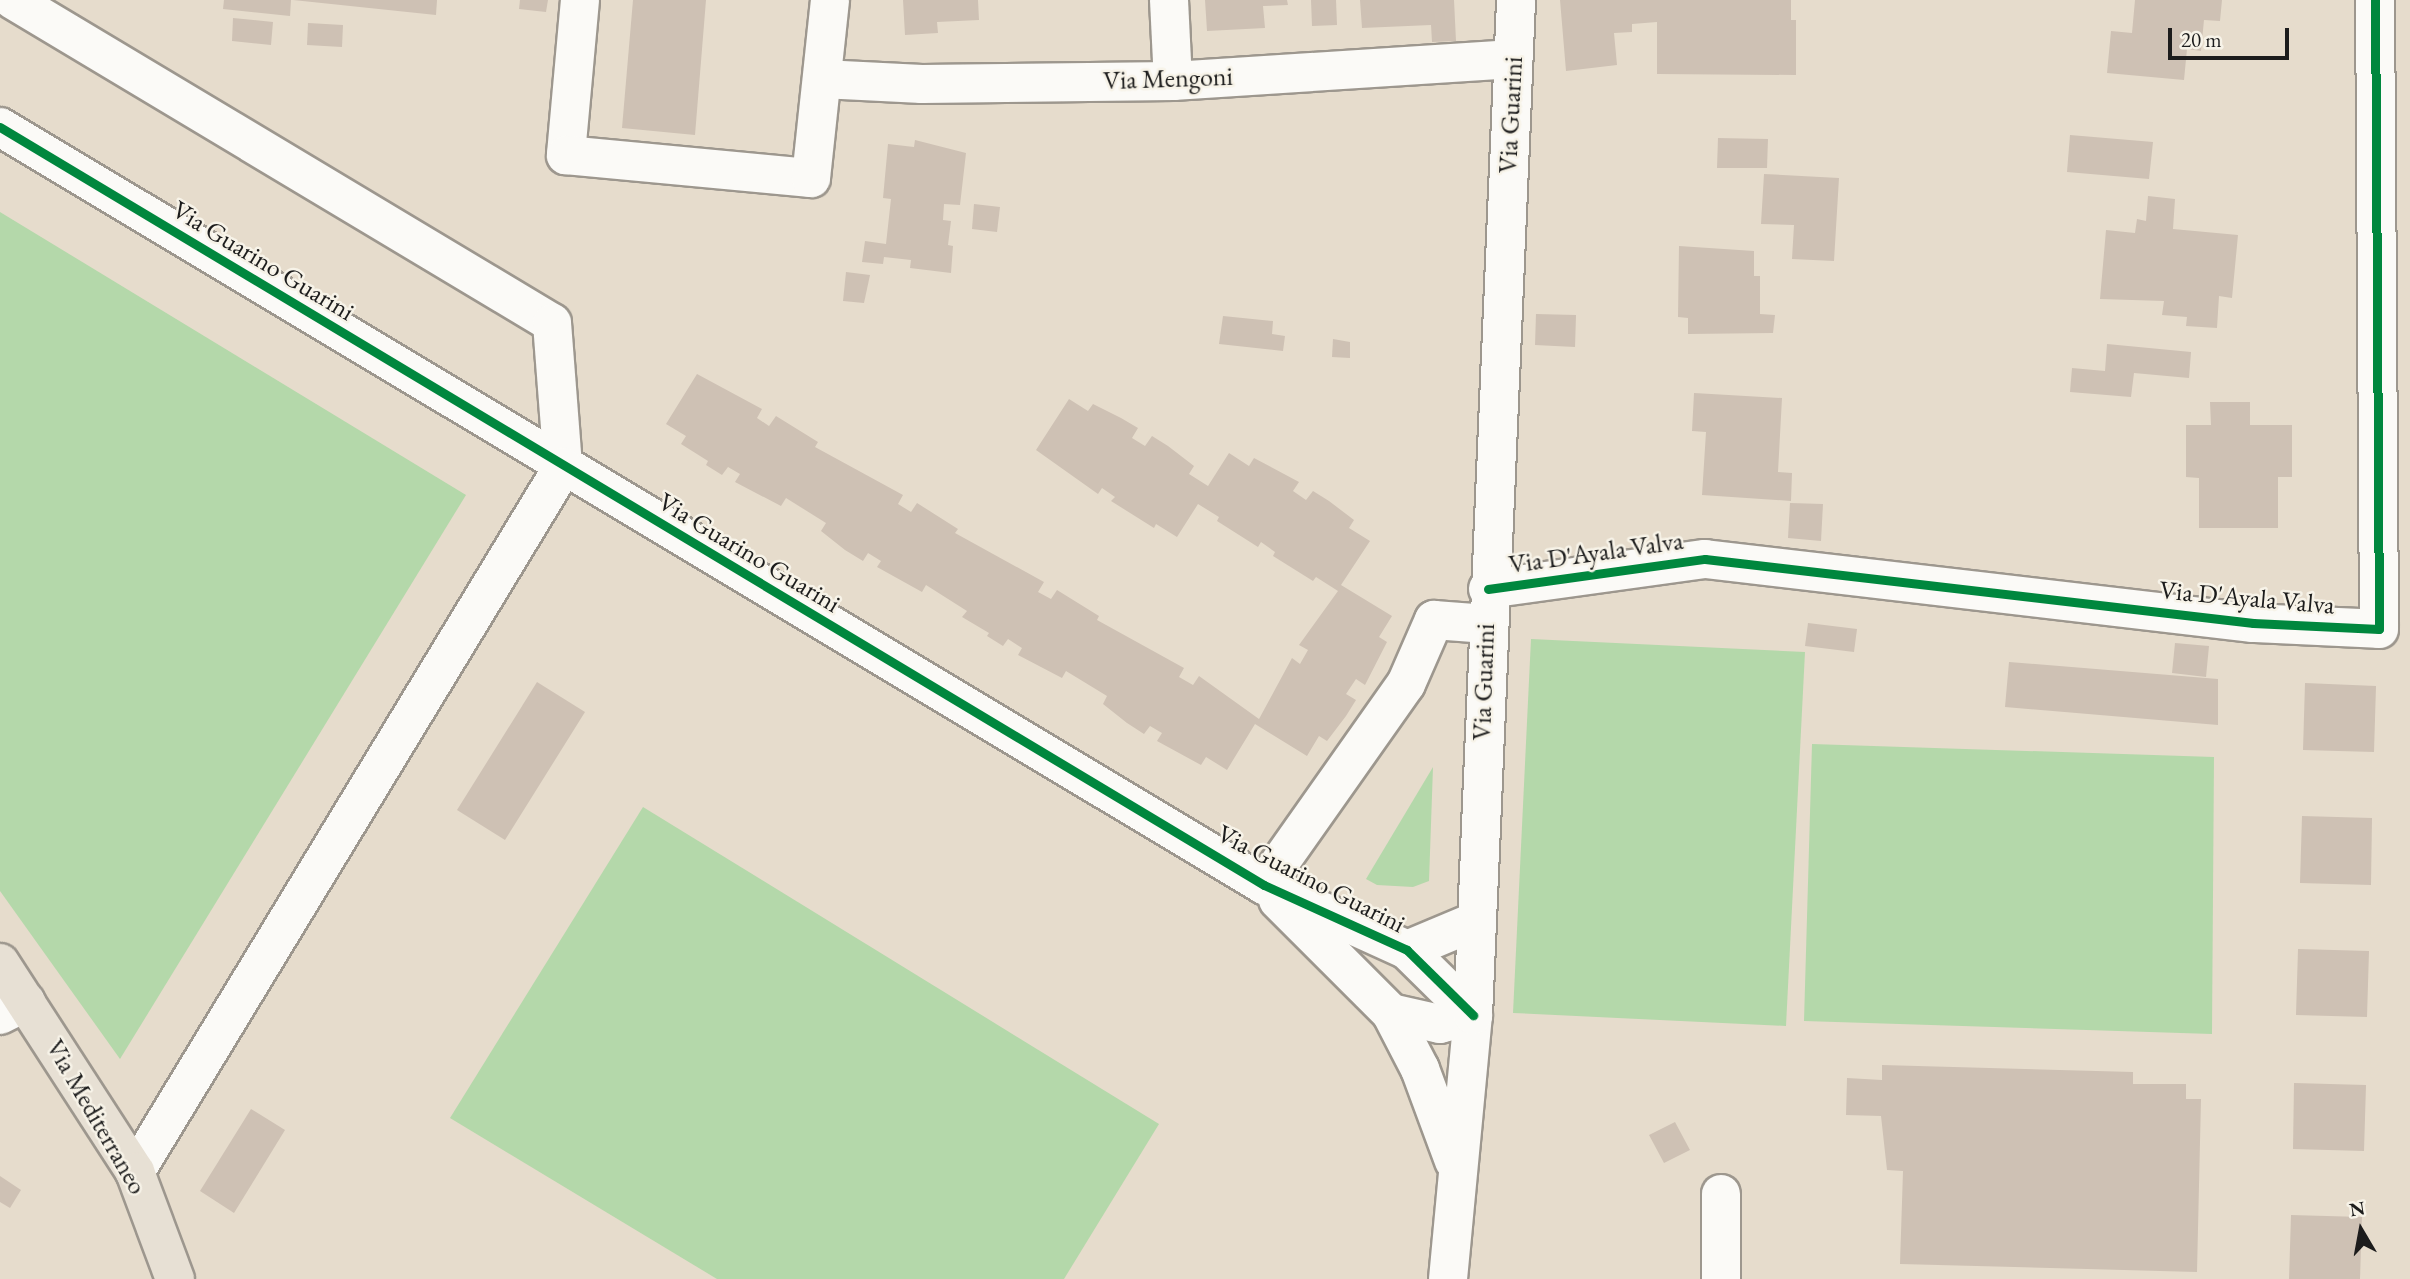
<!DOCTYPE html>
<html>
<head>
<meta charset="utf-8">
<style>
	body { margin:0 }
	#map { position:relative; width:2410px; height:1279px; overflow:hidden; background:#e6dccc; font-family:"EB Garamond",serif }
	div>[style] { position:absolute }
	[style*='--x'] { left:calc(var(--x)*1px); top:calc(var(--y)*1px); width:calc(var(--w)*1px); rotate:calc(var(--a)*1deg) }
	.green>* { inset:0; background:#b4d8aa }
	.building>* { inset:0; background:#cec1b4 }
	.roads { filter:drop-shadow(2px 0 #9d978e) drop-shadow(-2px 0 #9d978e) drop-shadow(0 2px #9d978e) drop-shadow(0 -2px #9d978e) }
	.minor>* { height:38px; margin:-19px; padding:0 19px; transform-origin:19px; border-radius:19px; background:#fbfaf7 }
	.major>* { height:38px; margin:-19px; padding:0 19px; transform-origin:19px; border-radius:19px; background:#e7e0d4 }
	.cycleway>* { height:9px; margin:-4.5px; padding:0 4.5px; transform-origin:4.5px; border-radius:4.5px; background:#00873e }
	span { translate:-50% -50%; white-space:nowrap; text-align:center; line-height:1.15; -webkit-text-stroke:5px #f7f3e8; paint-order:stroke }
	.street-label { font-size:26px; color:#1c1c1c }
	.north { position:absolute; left:2326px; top:1195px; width:70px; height:70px; -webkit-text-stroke:5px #f7f3e8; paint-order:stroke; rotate:350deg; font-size:19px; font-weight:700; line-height:28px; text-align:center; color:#1c1c1c }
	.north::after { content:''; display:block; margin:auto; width:24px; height:32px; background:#1c1c1c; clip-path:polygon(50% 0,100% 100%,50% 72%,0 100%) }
	.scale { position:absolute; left:2168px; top:28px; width:121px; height:32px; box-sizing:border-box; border:4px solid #1c1c1c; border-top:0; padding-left:9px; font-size:21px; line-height:24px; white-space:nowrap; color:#1c1c1c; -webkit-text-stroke:5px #f7f3e8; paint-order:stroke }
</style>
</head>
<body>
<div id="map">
	<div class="green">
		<i style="clip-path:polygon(0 212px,466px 495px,120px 1059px,0 891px)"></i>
		<i style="clip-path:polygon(1531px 639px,1805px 652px,1786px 1026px,1513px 1013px)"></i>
		<i style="clip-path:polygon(1812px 744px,2214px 757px,2212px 1034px,1804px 1021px)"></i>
		<i style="clip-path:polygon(1433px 767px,1429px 881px,1413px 887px,1377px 885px,1366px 879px)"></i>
		<i style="clip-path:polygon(643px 807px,1159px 1124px,1064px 1279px,717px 1279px,450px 1118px)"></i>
	</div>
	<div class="building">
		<i style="clip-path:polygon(224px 0,291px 0,290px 16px,223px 9px)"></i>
		<i style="clip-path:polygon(293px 0,437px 0,436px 15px)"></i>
		<i style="clip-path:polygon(520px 0,548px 0,546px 12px,519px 9px)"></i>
		<i style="clip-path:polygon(633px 0,706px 0,695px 135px,622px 128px)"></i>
		<i style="clip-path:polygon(903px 0,978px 0,979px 20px,937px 22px,938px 33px,905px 35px)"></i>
		<i style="clip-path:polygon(1205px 0,1287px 0,1288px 5px,1263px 6px,1265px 28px,1207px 31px)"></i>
		<i style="clip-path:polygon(1311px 0,1336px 0,1337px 25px,1312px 26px)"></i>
		<i style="clip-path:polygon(1360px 0,1454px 0,1456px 41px,1432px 42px,1431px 25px,1362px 28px)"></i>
		<i style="clip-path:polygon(1560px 0,1791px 0,1791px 20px,1796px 20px,1796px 75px,1657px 74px,1657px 22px,1632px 24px,1632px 32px,1614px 33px,1617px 65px,1566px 71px)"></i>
		<i style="clip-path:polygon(2135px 0,2222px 0,2220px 21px,2204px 20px,2201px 51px,2187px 49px,2184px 80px,2107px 73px,2111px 31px,2132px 33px)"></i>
		<i style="clip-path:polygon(233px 18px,273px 22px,271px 45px,232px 41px)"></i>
		<i style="clip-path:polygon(308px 23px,343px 25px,342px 47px,307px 45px)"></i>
		<i style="clip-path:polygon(2070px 135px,2153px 142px,2149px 179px,2067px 172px)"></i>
		<i style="clip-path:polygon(1718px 138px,1768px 139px,1767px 168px,1717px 168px)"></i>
		<i style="clip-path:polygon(915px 140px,966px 153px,960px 205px,944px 204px,943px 220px,951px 221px,948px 245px,953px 246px,951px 273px,910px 268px,911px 260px,884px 257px,883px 264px,862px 262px,865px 241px,886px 244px,891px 199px,883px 198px,888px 144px,914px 147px)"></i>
		<i style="clip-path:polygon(1764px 174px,1839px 178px,1834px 261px,1792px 259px,1794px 225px,1761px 224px)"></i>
		<i style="clip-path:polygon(2148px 196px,2175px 199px,2173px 229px,2238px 235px,2232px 298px,2219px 296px,2217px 328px,2186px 326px,2187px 317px,2162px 315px,2164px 301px,2100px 299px,2106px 230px,2135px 233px,2137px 219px,2146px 221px)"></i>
		<i style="clip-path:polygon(974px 204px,1000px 207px,997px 232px,972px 229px)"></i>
		<i style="clip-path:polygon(1679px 246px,1754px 251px,1754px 276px,1760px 276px,1760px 314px,1775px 315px,1773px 333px,1688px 334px,1688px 318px,1678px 317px)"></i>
		<i style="clip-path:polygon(846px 272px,870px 275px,864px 303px,843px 301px)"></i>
		<i style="clip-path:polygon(1536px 314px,1576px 315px,1575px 347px,1535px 345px)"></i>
		<i style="clip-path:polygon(1223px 316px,1273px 321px,1272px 334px,1285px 336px,1283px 351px,1219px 344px)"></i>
		<i style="clip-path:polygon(1333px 339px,1350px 342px,1350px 358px,1332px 357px)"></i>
		<i style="clip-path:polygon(2107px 344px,2191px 352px,2189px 378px,2134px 373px,2131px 397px,2070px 392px,2072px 368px,2105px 371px)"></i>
		<i style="clip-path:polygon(697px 374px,762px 409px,757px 418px,769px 426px,776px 416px,818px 442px,815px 447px,903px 495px,898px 504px,911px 512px,917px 503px,958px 529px,955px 533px,1044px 582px,1038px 592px,1051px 599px,1057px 590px,1099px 616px,1097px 620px,1184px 668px,1179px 677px,1193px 685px,1199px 676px,1259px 719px,1292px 658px,1300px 664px,1308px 650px,1299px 645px,1338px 591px,1316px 577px,1313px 581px,1273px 556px,1275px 552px,1261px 542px,1258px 547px,1217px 521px,1219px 517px,1198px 504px,1177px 537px,1156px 524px,1154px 528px,1111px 501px,1115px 497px,1102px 488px,1098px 494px,1036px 450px,1069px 399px,1088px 411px,1093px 404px,1121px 418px,1138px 428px,1132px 438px,1145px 446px,1152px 436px,1168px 446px,1194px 466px,1189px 474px,1208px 486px,1229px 453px,1249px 466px,1254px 458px,1299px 482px,1293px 491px,1306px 500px,1313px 491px,1329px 501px,1354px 520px,1349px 528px,1370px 541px,1341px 585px,1392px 616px,1379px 637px,1387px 642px,1365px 685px,1356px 679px,1346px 694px,1356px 700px,1346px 716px,1327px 741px,1319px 736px,1307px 756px,1255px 724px,1227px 770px,1206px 757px,1201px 765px,1157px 741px,1162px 733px,1150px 726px,1144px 734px,1127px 723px,1103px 704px,1107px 696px,1066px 671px,1062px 678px,1018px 655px,1022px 648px,1008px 639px,1003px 646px,987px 636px,989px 633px,962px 617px,967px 611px,926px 585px,922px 592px,877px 567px,881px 561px,868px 553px,863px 561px,845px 550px,821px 531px,826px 523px,786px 498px,781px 506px,735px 482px,740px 474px,728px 467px,722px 475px,706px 465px,708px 461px,681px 444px,686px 436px,666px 424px)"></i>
		<i style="clip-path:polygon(1694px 393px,1782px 398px,1778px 472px,1792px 473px,1791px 501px,1702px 495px,1706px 432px,1692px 431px)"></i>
		<i style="clip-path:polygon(2210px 402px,2250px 402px,2250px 425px,2292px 425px,2292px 477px,2278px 477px,2278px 528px,2199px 528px,2199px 478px,2186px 477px,2186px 425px,2211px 425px)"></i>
		<i style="clip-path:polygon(1790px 503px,1823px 504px,1821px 541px,1788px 538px)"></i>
		<i style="clip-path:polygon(1808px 623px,1857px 629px,1854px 652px,1805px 646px)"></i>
		<i style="clip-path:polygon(2175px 643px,2209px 646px,2206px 677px,2172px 673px)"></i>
		<i style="clip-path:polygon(2009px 662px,2218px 679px,2218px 725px,2005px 707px)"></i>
		<i style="clip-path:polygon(537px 682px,585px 712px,505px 840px,457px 810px)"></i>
		<i style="clip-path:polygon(2305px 683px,2376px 686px,2374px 752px,2303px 750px)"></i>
		<i style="clip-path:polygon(2302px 816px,2372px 818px,2371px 885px,2300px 883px)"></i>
		<i style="clip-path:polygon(2298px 949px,2369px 951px,2367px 1017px,2296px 1015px)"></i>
		<i style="clip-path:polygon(1882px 1065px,2133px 1072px,2133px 1084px,2186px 1084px,2186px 1099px,2201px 1099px,2197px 1272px,1900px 1264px,1903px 1171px,1887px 1170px,1881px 1116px,1846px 1115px,1847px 1078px,1882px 1080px)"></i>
		<i style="clip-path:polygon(2294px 1083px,2366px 1085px,2364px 1151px,2293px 1149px)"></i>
		<i style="clip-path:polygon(251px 1109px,285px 1130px,234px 1213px,200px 1191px)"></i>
		<i style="clip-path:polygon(1675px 1122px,1690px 1150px,1664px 1163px,1649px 1135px)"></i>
		<i style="clip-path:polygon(0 1176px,21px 1190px,10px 1208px,0 1202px)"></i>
		<i style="clip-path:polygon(2291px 1215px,2362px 1217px,2360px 1279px,2289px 1279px)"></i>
	</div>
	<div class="roads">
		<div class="minor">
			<i style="--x:13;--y:0;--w:628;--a:30.93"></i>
			<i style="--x:552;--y:323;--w:144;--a:85.6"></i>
			<i style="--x:580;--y:0;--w:156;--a:95.2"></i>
			<i style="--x:566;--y:155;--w:246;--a:5.4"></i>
			<i style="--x:811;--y:178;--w:179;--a:-83.9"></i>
			<i style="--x:1169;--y:0;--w:81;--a:87.2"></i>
			<i style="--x:822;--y:79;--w:100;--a:2.9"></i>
			<i style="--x:922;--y:84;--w:251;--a:-0.7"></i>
			<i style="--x:1173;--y:81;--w:341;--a:-3.7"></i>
			<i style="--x:0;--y:127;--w:1474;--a:30.95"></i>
			<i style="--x:1264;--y:885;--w:157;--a:24.4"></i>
			<i style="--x:1407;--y:950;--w:93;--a:44.6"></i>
			<i style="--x:1488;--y:589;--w:219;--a:-7.9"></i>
			<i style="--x:1705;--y:559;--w:552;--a:6.66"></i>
			<i style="--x:2253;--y:623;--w:126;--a:2.7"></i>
			<i style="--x:2379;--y:629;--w:629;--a:-90.36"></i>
			<i style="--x:1264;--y:885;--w:246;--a:-54.8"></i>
			<i style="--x:1406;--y:684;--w:70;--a:-66.4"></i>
			<i style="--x:1434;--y:620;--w:53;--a:4.3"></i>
			<i style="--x:1278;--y:900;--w:160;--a:45"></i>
			<i style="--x:1391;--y:1013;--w:63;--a:62.6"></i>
			<i style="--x:1420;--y:1069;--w:98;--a:69.7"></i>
			<i style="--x:1407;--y:950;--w:75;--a:-22.8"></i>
			<i style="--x:1391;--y:1013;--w:50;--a:12.7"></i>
			<i style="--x:1440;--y:1024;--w:34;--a:-15"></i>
			<i style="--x:0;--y:1015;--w:29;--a:-27"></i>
			<i style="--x:135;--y:1172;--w:825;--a:-58.74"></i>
			<i style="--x:1448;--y:1279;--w:265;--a:-84.6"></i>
			<i style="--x:1473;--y:1015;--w:1016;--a:-87.57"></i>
			<i style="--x:1721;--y:1279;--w:85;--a:-90"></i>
		</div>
		<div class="major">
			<i style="--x:0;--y:963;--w:249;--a:57.1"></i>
			<i style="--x:135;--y:1172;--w:114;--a:69.5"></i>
		</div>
	</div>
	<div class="cycleway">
		<i style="--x:0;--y:127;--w:1474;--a:30.95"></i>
		<i style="--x:1264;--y:885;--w:157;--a:24.4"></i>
		<i style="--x:1407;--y:950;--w:93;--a:44.6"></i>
		<i style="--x:1488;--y:589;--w:219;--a:-7.9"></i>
		<i style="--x:1705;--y:559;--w:552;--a:6.66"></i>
		<i style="--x:2253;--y:623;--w:126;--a:2.7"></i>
		<i style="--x:2379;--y:629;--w:629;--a:-90.36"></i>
	</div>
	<div class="street-label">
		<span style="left:1168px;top:79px;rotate:-2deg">Via Mengoni</span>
		<span style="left:1511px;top:115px;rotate:-87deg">Via Guarini</span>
		<span style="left:263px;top:261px;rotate:31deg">Via Guarino Guarini</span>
		<span style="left:749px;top:553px;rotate:31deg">Via Guarino Guarini</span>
		<span style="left:1596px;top:553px;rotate:-8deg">Via D'Ayala Valva</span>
		<span style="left:2247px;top:598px;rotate:5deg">Via D'Ayala Valva</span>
		<span style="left:1484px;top:682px;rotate:-88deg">Via Guarini</span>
		<span style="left:1311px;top:879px;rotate:27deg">Via Guarino Guarini</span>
		<span style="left:96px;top:1117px;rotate:60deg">Via Mediterraneo</span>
	</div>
	<div class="north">N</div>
	<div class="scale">20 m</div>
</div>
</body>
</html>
